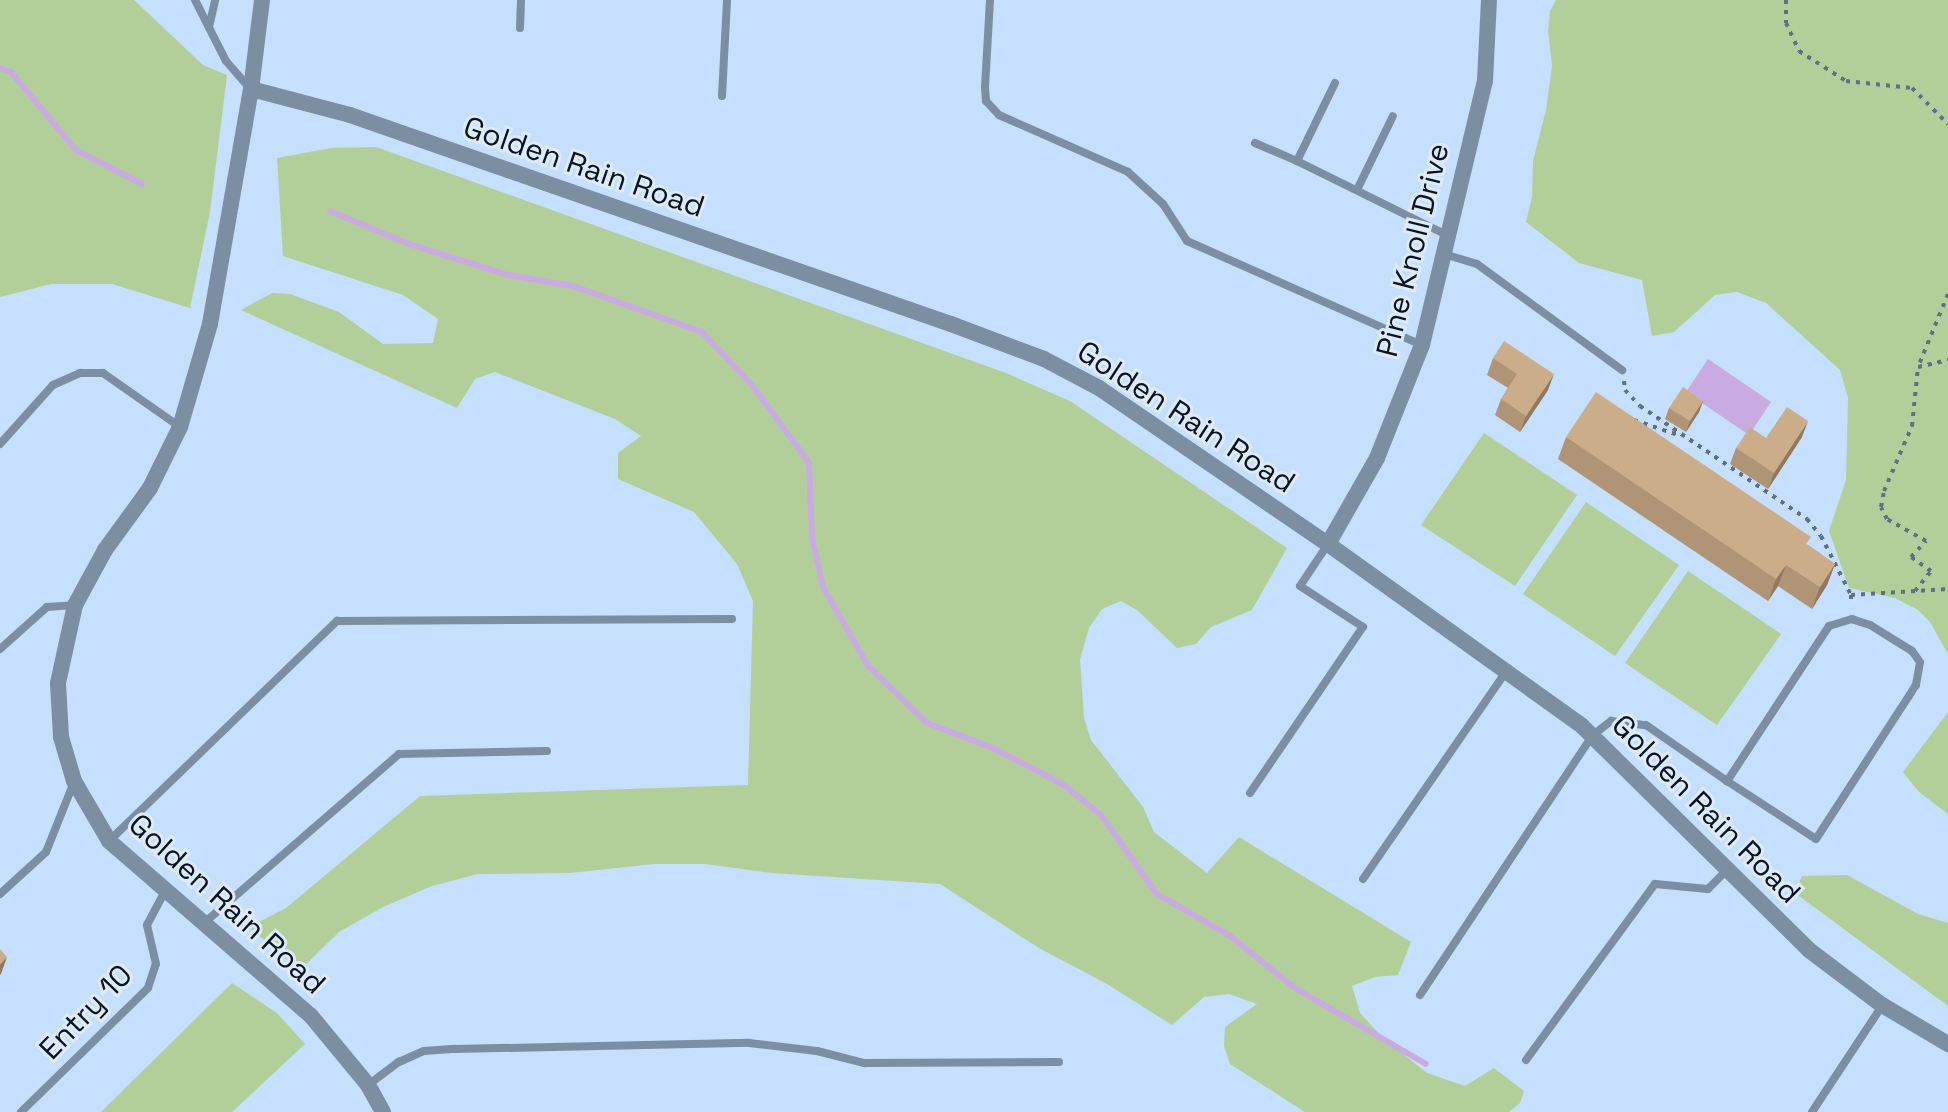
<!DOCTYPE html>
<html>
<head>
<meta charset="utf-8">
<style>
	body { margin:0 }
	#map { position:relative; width:1948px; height:1112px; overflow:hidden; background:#c5dffc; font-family:"Space Grotesk",sans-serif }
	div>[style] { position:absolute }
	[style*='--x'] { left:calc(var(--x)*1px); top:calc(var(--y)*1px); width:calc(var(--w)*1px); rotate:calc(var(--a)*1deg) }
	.green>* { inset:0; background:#b2cf99 }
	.water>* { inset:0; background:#caabe1 }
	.stream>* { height:6px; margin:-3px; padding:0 3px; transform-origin:3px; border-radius:3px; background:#caabe1 }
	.path>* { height:4px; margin-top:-2px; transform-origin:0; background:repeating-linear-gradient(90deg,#5e7084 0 4px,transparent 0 10px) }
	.service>* { height:8px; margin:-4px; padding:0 4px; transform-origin:4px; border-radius:4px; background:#7c8ea2 }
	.minor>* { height:16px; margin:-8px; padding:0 8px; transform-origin:8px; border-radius:8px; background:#7c8ea2 }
	.wall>* { inset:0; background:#af9576 }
	.shaded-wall>* { inset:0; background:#8f7960 }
	.building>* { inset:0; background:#ccad89 }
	span { translate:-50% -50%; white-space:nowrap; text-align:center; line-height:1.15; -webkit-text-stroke:6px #ddebf9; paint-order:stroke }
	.street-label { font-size:30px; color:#08131f }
</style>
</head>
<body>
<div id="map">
	<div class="green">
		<i style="clip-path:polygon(0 0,134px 0,203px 65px,227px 75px,210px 212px,190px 308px,112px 284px,51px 284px,0 297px)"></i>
		<i style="clip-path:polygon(1556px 0,1948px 0,1948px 654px,1930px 622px,1918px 610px,1895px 598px,1849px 588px,1829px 531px,1846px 480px,1848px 398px,1840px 370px,1766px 303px,1737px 292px,1715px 295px,1674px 332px,1652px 336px,1642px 280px,1579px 263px,1526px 222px,1532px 197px,1533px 161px,1546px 110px,1552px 66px,1548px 31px,1550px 11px)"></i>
		<i style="clip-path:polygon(376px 147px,1006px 373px,1070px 401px,1287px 548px,1252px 610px,1211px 627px,1196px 644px,1177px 648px,1137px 610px,1121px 601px,1102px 609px,1089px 628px,1080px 659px,1084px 718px,1091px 740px,1143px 807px,1154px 832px,1207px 873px,1239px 837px,1411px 942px,1398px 975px,1375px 977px,1352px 986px,1360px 1013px,1383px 1038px,1427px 1073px,1465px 1086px,1494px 1068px,1524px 1091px,1520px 1103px,1509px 1112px,1305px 1112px,1230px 1064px,1224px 1046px,1225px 1027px,1257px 1004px,1229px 994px,1204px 997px,1172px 1025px,1107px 984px,1039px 948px,940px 884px,772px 873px,705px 864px,654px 864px,570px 873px,478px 874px,432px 886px,383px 907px,339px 932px,300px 970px,249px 927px,286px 908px,420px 796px,748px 785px,753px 601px,737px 564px,694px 512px,618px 479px,618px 453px,641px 436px,615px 419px,495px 372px,475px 379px,457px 408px,241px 310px,272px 293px,290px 294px,339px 312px,383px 344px,433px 343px,438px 319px,403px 295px,283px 256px,277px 158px,331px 148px)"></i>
		<i style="clip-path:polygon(1484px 433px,1577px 495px,1515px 586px,1421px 525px)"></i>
		<i style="clip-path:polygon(1586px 502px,1679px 565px,1615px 656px,1523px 594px)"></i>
		<i style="clip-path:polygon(1688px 571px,1781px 634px,1717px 725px,1625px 663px)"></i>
		<i style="clip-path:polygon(1948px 712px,1948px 814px,1919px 792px,1903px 772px)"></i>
		<i style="clip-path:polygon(1847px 875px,1918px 914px,1948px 923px,1948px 1006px,1795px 893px,1802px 876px)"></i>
		<i style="clip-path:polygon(232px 983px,277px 1013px,305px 1044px,232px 1112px,101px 1112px)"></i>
	</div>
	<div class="water">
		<i style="clip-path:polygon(1708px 359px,1771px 402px,1749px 435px,1686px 392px)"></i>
	</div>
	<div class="stream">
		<i style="--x:0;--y:68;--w:12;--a:20"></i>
		<i style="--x:11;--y:72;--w:102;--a:50.2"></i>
		<i style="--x:76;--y:150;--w:74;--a:27.3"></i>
		<i style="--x:330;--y:211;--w:86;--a:22.7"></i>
		<i style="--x:409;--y:244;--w:104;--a:17.4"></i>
		<i style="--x:508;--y:275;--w:66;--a:9.6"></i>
		<i style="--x:573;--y:286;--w:137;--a:19.6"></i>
		<i style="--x:702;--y:332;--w:73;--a:46.7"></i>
		<i style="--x:752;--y:385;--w:97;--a:53.8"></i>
		<i style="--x:809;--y:463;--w:74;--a:87.7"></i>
		<i style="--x:812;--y:537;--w:51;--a:77.6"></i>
		<i style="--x:823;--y:587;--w:91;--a:60.3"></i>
		<i style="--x:868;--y:666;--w:82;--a:44"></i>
		<i style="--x:927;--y:723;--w:71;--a:20.7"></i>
		<i style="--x:993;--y:748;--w:80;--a:27.5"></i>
		<i style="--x:1064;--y:785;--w:48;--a:39"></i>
		<i style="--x:1101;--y:815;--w:97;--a:54.7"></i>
		<i style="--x:1157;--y:894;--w:84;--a:29.9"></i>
		<i style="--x:1230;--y:936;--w:83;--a:38.7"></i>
		<i style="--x:1295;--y:988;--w:151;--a:30.1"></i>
	</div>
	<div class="path">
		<i style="--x:1786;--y:0;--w:23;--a:90"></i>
		<i style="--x:1786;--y:23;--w:31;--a:65"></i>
		<i style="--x:1799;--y:51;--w:56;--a:32.6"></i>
		<i style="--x:1846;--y:81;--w:66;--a:6.1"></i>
		<i style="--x:1912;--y:88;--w:51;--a:45"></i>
		<i style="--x:1948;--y:294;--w:79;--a:112.3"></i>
		<i style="--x:1918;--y:367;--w:31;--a:-13"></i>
		<i style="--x:1624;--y:381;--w:9;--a:84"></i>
		<i style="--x:1625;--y:390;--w:22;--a:47"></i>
		<i style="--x:1640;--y:406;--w:202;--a:34.1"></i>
		<i style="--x:1807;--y:519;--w:22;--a:51"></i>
		<i style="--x:1821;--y:536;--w:66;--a:63"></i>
		<i style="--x:1851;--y:595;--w:10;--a:90"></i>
		<i style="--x:1634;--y:420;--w:50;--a:18.8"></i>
		<i style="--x:1915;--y:591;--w:26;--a:-51"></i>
		<i style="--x:1931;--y:571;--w:24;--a:-145"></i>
		<i style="--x:1911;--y:557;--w:22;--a:-47"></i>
		<i style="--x:1926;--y:541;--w:45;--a:-150.6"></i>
		<i style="--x:1887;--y:519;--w:13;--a:-117"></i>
		<i style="--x:1881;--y:507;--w:16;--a:-79"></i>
		<i style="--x:1884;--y:491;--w:71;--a:-66.7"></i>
		<i style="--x:1912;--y:426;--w:59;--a:-84.2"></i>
		<i style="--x:1851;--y:595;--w:97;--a:-3.5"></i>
	</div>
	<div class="service">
		<i style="--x:195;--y:0;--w:68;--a:63.1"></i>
		<i style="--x:226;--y:61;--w:35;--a:49"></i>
		<i style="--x:990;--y:0;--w:87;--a:93.3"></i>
		<i style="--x:985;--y:87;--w:14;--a:86"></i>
		<i style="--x:986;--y:101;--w:19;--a:47"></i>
		<i style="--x:999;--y:115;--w:141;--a:23.8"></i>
		<i style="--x:1128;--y:172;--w:47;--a:42.4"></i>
		<i style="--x:1163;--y:204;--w:44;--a:57"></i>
		<i style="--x:1187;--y:241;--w:257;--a:23.9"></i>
		<i style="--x:209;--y:27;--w:28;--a:-77"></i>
		<i style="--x:520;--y:28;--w:28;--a:-88"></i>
		<i style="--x:1335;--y:83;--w:87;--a:116"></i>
		<i style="--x:1297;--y:161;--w:167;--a:26.3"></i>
		<i style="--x:722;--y:96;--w:96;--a:-87"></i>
		<i style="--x:1255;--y:143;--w:46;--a:23.2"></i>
		<i style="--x:1357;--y:190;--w:82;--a:-64.1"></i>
		<i style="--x:1444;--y:254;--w:34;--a:17"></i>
		<i style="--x:1477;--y:264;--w:180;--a:36.2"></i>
		<i style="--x:0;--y:444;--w:79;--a:-48.1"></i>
		<i style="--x:53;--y:385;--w:30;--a:-24"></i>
		<i style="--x:80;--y:373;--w:23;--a:0"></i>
		<i style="--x:103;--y:373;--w:94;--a:35"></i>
		<i style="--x:0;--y:649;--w:63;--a:-41.8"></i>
		<i style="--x:47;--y:607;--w:27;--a:-4"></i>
		<i style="--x:1250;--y:793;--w:201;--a:-55.8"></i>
		<i style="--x:1363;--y:627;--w:75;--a:-146.9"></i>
		<i style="--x:1300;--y:586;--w:50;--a:-56.3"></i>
		<i style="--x:109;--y:841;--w:317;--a:-44"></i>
		<i style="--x:337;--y:621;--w:395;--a:-0.3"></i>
		<i style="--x:1363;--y:879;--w:252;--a:-55.4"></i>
		<i style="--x:0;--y:894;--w:62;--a:-42.4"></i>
		<i style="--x:46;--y:852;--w:75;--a:-68.2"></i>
		<i style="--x:204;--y:923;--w:258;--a:-40.9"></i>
		<i style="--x:399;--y:754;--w:148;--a:-1.2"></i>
		<i style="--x:1420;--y:995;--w:312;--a:-56.4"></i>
		<i style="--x:1593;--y:735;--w:23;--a:-38"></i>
		<i style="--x:1611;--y:721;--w:35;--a:7"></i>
		<i style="--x:1646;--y:725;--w:98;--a:34.7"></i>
		<i style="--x:1727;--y:781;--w:106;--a:33.1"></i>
		<i style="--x:1816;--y:839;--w:171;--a:-57"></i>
		<i style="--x:1909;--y:696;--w:13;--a:-58"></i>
		<i style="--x:1916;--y:685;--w:23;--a:-80"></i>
		<i style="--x:1920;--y:662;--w:14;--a:-126"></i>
		<i style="--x:1912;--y:651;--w:49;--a:-148.2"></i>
		<i style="--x:1870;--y:625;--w:19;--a:-162"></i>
		<i style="--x:1852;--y:619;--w:24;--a:163"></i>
		<i style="--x:1829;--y:626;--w:186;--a:123.3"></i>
		<i style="--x:1526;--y:1060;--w:218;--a:-53.8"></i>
		<i style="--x:1655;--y:884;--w:53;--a:5.4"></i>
		<i style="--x:1708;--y:889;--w:27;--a:-45"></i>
		<i style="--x:368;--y:1085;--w:39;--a:-37"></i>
		<i style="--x:399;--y:1062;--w:27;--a:-24"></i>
		<i style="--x:424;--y:1051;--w:31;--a:-4"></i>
		<i style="--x:455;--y:1049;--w:294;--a:-1.2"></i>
		<i style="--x:749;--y:1043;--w:68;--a:6.7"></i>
		<i style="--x:817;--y:1051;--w:49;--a:14.3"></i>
		<i style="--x:864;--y:1063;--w:195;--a:-0.3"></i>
		<i style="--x:21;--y:1112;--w:177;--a:-44.3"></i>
		<i style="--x:148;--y:988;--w:25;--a:-72"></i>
		<i style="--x:156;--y:964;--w:40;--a:-103"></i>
		<i style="--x:147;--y:925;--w:38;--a:-62"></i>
		<i style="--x:1812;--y:1112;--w:127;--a:-56.6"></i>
	</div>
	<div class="minor">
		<i style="--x:262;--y:0;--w:90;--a:97"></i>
		<i style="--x:251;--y:89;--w:239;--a:99.9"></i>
		<i style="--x:210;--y:324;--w:107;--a:106.2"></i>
		<i style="--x:180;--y:427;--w:68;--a:116.2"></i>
		<i style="--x:150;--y:488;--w:77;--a:126"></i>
		<i style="--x:105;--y:550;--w:63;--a:118.6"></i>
		<i style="--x:75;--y:605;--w:80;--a:102.3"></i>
		<i style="--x:58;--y:683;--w:54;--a:86.8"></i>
		<i style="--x:61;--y:737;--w:46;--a:73.5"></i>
		<i style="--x:74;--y:781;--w:69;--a:59.7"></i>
		<i style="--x:109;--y:841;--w:267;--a:40.9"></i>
		<i style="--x:311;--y:1016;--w:89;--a:50.4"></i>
		<i style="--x:368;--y:1085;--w:31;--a:61"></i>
		<i style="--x:251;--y:89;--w:102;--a:14.7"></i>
		<i style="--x:350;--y:115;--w:636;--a:19.18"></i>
		<i style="--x:951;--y:324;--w:99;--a:20.6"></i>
		<i style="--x:1044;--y:359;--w:62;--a:27.8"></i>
		<i style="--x:1099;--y:388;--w:277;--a:34.3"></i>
		<i style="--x:1328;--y:544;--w:312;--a:35.6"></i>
		<i style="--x:1582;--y:726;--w:319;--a:44.6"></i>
		<i style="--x:1809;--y:950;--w:91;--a:37"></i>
		<i style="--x:1882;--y:1005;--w:77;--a:30.6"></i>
		<i style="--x:1328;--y:544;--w:99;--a:-60.3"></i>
		<i style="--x:1377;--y:458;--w:122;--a:-68.3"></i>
		<i style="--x:1422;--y:345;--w:271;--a:-76.6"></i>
		<i style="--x:1485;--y:81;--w:81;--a:-87.2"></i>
	</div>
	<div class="wall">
		<i style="clip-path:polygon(1493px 358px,1548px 390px,1520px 432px,1495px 415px,1501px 399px,1508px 388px,1487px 375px)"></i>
		<i style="clip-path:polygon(1703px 401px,1699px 412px,1686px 432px,1665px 419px,1669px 408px)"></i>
		<i style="clip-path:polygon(1566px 437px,1808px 545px,1835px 564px,1827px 585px,1812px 609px,1778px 586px,1768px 601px,1558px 459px)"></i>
		<i style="clip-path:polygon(1802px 437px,1768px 489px,1730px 464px,1736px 448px,1766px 438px)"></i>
	</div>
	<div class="shaded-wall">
		<i style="clip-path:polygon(1554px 374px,1548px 390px,1520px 432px,1526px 416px)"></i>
		<i style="clip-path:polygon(1703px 401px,1699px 412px,1686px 432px,1690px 421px)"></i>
		<i style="clip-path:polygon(1808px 421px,1802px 437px,1768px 489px,1774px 473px)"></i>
		<i style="clip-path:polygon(1835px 564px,1827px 585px,1812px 609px,1820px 587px)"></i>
		<i style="clip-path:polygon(1786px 565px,1778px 586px,1768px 601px,1776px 579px)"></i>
		<i style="clip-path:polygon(7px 957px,1px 974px,0 975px,0 964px)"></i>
	</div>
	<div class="building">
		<i style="clip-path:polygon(1504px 341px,1554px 374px,1526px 416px,1501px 399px,1517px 374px,1493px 358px)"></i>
		<i style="clip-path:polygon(1683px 387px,1703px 401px,1690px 421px,1669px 408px)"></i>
		<i style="clip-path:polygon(1596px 392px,1811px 537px,1806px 544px,1835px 564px,1820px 587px,1786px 565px,1776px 579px,1566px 437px)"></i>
		<i style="clip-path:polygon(1787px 407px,1808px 421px,1774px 473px,1736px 448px,1750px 427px,1766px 438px)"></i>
		<i style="clip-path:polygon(0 949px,7px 957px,0 964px)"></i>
	</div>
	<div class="street-label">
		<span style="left:584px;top:167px;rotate:19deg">Golden Rain Road</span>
		<span style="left:1413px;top:250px;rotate:-76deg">Pine Knoll Drive</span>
		<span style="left:1186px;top:417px;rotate:33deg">Golden Rain Road</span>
		<span style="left:1706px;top:809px;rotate:45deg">Golden Rain Road</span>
		<span style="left:227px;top:904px;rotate:42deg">Golden Rain Road</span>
		<span style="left:86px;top:1012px;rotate:-46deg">Entry 10</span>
	</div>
</div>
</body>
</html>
